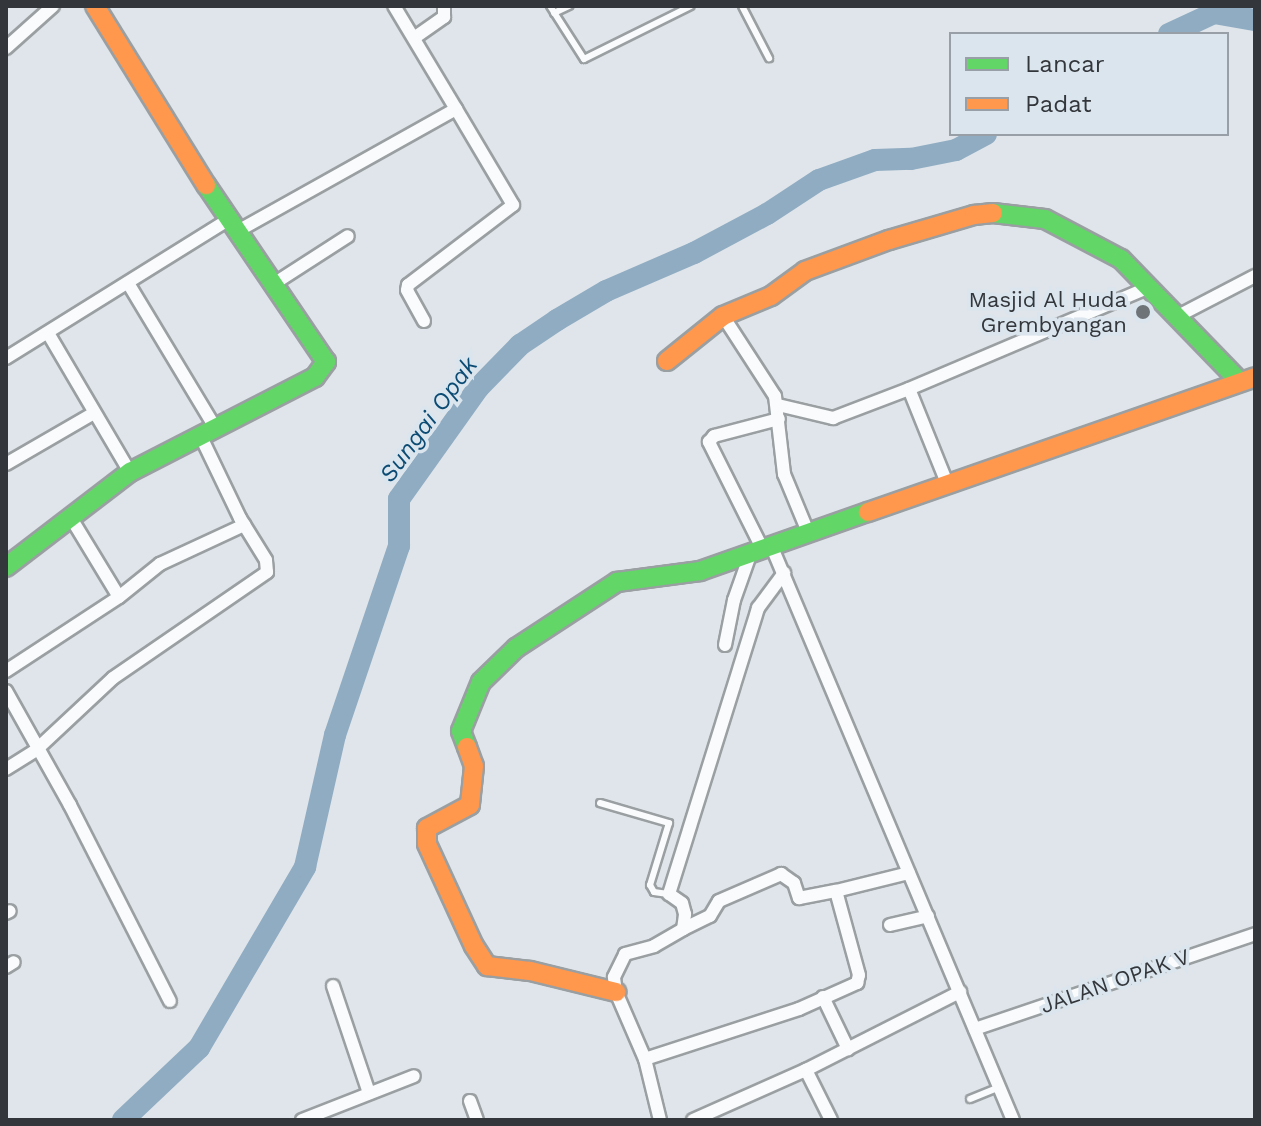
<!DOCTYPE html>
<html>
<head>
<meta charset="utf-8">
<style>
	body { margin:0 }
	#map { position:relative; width:1261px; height:1126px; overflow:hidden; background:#dfe5ea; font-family:"Work Sans",sans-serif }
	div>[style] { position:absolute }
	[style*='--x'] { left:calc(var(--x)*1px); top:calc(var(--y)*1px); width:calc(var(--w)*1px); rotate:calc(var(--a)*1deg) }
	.river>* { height:22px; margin:-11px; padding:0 11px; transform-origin:11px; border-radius:11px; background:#90acc2 }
	.roads { filter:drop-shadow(2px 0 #9a9fa2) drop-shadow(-2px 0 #9a9fa2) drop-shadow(0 2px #9a9fa2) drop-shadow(0 -2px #9a9fa2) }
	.lane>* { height:6px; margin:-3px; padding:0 3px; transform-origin:3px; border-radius:3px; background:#fafbfc }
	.street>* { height:12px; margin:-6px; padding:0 6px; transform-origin:6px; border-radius:6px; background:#fafbfc }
	.fast>* { height:18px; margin:-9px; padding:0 9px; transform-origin:9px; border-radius:9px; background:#63d668 }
	.slow>* { height:18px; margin:-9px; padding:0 9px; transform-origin:9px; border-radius:9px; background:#ff974d }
	.dots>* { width:22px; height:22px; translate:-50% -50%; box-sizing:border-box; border:4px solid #dbe5ee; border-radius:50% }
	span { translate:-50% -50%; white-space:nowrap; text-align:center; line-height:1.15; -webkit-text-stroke:7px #dbe5ee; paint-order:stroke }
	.poi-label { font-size:22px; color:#33373b }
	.right { translate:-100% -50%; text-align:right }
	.street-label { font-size:22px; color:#33373b }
	.water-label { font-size:24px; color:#0c4b73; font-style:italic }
	.frame { position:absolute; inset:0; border:8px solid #33373b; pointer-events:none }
	.legend { position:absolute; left:949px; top:32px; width:280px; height:104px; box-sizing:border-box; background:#dbe5ee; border:2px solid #989fa6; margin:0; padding:10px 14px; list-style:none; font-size:24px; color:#33373b }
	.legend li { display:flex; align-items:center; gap:16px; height:40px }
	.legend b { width:40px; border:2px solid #989fa6 }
</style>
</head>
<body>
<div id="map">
	<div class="river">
		<i style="--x:1169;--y:34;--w:50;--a:-25"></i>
		<i style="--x:1214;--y:13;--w:42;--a:9.7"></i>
		<i style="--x:123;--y:1120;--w:105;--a:-43.5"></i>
		<i style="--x:199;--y:1048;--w:210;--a:-59.6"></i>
		<i style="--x:305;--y:867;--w:135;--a:-77.2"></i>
		<i style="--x:335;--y:735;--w:200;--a:-71.3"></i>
		<i style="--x:399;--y:546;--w:47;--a:-90"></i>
		<i style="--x:399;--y:499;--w:138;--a:-54.5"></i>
		<i style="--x:479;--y:387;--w:59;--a:-45.7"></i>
		<i style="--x:520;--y:345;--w:45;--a:-34"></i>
		<i style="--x:557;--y:320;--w:57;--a:-30.6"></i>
		<i style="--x:606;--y:291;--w:96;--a:-23.4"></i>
		<i style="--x:694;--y:253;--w:83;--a:-28.1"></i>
		<i style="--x:767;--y:214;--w:62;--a:-33.2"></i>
		<i style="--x:819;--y:180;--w:59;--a:-19.7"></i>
		<i style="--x:875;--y:160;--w:36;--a:-2"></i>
		<i style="--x:911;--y:159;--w:46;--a:-11.3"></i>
		<i style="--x:956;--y:150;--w:34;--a:-28"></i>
	</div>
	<div class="roads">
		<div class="lane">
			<i style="--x:550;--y:6;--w:63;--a:57.3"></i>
			<i style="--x:584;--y:59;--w:119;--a:-26.4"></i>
			<i style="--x:742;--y:6;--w:59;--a:62.6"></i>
			<i style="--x:554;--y:13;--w:17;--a:-25"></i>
			<i style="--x:600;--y:803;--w:72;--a:16.2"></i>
			<i style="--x:669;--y:823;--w:65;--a:107"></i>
			<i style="--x:650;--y:885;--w:8;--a:60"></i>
			<i style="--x:654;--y:892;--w:14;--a:8"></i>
			<i style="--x:970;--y:1099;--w:32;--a:-22"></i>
		</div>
		<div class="street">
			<i style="--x:414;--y:38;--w:37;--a:-35"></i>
			<i style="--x:444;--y:17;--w:11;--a:-90"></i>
			<i style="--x:6;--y:48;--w:63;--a:-41.8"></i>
			<i style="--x:236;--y:232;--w:252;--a:-29.2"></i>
			<i style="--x:456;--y:109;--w:120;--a:-121"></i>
			<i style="--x:128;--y:283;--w:170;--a:58.9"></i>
			<i style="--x:272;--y:285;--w:90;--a:-32.8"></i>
			<i style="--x:723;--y:316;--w:95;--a:57"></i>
			<i style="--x:775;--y:396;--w:79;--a:83.4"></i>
			<i style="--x:784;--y:474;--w:63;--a:67.5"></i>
			<i style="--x:1178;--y:316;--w:87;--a:-27.5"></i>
			<i style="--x:424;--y:321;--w:35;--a:-119"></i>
			<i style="--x:407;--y:290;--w:5;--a:-79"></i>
			<i style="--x:408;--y:285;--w:132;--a:-37.3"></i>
			<i style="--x:513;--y:205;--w:112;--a:-120.7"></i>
			<i style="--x:48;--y:333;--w:161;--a:59.5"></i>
			<i style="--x:6;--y:358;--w:261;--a:-31.9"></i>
			<i style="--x:778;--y:405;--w:57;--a:13.3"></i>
			<i style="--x:833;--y:418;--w:81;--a:-20.9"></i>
			<i style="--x:6;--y:464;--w:102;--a:-30.1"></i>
			<i style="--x:947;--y:483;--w:101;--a:-112"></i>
			<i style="--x:909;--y:389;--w:261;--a:-23"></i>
			<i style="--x:71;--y:518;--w:92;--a:58.7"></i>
			<i style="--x:771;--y:545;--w:624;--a:67.18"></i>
			<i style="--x:762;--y:548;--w:119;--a:-116.6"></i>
			<i style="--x:709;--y:442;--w:8;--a:-50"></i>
			<i style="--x:714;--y:436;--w:67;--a:-14.7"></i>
			<i style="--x:725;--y:645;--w:46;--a:-78.7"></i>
			<i style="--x:734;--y:600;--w:51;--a:-70.5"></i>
			<i style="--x:6;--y:671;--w:135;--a:-33.2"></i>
			<i style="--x:119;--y:597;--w:53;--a:-38.8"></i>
			<i style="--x:160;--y:564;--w:93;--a:-24.9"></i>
			<i style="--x:6;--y:691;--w:131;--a:60.7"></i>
			<i style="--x:70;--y:805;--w:220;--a:63"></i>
			<i style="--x:6;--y:769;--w:36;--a:-32"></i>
			<i style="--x:36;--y:750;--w:105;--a:-43.1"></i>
			<i style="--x:113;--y:678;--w:187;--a:-34.5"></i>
			<i style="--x:267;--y:572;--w:12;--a:-95"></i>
			<i style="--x:266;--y:560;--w:49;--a:-121.8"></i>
			<i style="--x:240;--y:518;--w:90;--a:-115.7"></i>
			<i style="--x:6;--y:913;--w:4;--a:-27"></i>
			<i style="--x:890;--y:925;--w:39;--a:-13"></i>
			<i style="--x:683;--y:929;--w:30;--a:-26"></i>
			<i style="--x:710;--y:916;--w:17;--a:-59"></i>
			<i style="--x:719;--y:901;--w:68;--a:-23.5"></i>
			<i style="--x:781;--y:874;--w:16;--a:35"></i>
			<i style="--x:794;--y:883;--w:16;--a:72"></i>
			<i style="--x:799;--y:898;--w:38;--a:-11"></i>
			<i style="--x:6;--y:967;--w:9;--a:-32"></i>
			<i style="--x:333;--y:986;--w:113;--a:71.4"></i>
			<i style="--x:823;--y:997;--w:58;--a:64.3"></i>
			<i style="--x:975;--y:1029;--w:296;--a:-18.7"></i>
			<i style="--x:645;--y:1059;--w:162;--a:-18"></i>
			<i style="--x:799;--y:1009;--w:64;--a:-24.1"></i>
			<i style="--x:857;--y:983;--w:8;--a:-76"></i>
			<i style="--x:859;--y:975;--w:87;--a:-105.3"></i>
			<i style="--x:836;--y:891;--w:75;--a:-13.9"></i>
			<i style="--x:806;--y:1070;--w:56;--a:63.4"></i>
			<i style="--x:470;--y:1101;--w:20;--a:70"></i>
			<i style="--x:302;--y:1120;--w:120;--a:-21.4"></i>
			<i style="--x:660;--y:1120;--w:63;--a:-103.8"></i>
			<i style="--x:645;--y:1059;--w:73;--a:-113.4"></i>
			<i style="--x:616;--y:992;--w:15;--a:-98"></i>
			<i style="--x:614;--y:977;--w:25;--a:-64"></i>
			<i style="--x:625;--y:954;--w:30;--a:-15"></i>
			<i style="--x:654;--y:946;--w:34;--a:-30"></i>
			<i style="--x:683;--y:929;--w:15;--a:-82"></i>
			<i style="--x:685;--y:914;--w:11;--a:-105"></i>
			<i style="--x:682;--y:903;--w:16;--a:-145"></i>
			<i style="--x:669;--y:894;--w:300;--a:-72.7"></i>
			<i style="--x:758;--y:608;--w:44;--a:-53.4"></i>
			<i style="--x:693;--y:1120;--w:124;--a:-23.9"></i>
			<i style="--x:806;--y:1070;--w:173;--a:-26.9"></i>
		</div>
		<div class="fast">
			<i style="--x:993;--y:213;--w:52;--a:6.6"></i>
			<i style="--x:1045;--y:219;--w:86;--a:27.8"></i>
			<i style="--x:1121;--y:259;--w:171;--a:45.9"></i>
			<i style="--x:6;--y:567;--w:156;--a:-37.5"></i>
			<i style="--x:130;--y:472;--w:208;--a:-27.2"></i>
			<i style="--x:315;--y:377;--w:19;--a:-54"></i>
			<i style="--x:326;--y:362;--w:214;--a:-124.1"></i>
			<i style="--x:467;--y:747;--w:17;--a:-111"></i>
			<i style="--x:461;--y:731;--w:53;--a:-67.8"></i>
			<i style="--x:481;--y:682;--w:49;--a:-44.2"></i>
			<i style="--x:516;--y:648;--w:121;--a:-33.2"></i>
			<i style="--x:617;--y:582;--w:84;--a:-7.5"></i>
			<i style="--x:700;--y:571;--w:178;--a:-19.4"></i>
		</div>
		<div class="slow">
			<i style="--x:95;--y:6;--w:211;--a:58.2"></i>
			<i style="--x:667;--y:361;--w:72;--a:-38.8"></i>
			<i style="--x:723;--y:316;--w:52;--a:-22.6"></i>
			<i style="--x:771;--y:296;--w:42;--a:-36.3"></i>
			<i style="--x:805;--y:271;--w:90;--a:-20.3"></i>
			<i style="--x:889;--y:240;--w:89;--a:-16.4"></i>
			<i style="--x:974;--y:215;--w:19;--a:-6"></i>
			<i style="--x:868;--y:512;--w:410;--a:-19.2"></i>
			<i style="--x:467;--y:747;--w:20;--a:70"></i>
			<i style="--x:474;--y:766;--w:39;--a:96"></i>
			<i style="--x:470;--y:805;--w:49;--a:151.9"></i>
			<i style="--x:427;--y:828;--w:16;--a:90"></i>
			<i style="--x:427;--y:844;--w:112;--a:65.3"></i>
			<i style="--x:474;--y:946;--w:24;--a:57"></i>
			<i style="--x:487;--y:966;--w:43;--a:6.6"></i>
			<i style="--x:530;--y:971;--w:89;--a:13.7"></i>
		</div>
	</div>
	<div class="dots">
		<i style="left:1143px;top:312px;background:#6f7478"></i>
	</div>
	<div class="poi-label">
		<span class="right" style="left:1127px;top:312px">Masjid Al Huda<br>Grembyangan</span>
	</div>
	<div class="street-label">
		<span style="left:1115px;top:981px;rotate:-19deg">JALAN OPAK V</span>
	</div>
	<div class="water-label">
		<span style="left:429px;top:420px;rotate:-54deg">Sungai Opak</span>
	</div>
	<div class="frame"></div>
	<ul class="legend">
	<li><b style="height:10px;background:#63d668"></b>Lancar</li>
	<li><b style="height:10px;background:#ff974d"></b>Padat</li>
	</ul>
</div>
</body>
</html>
